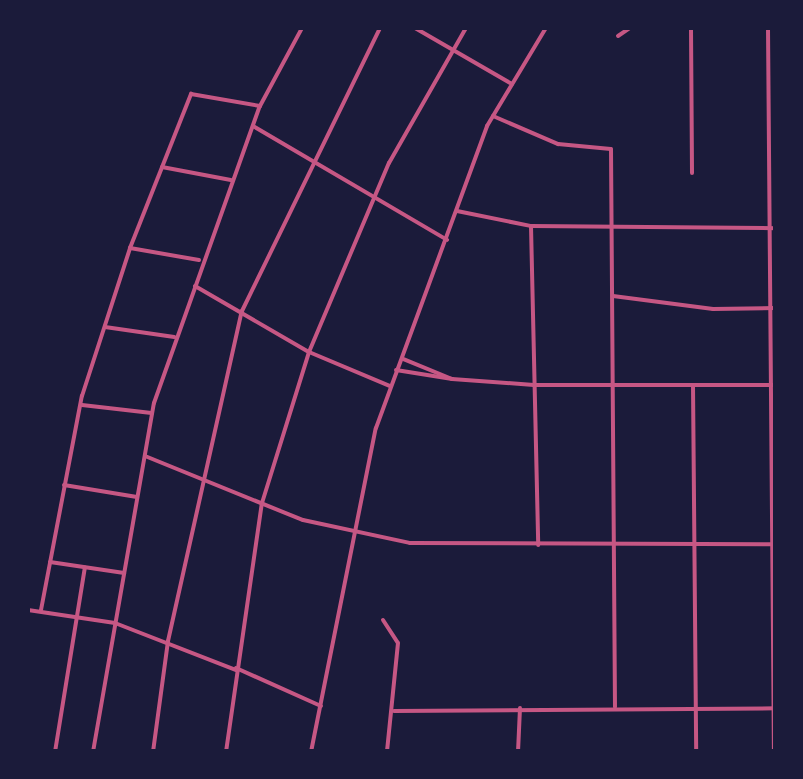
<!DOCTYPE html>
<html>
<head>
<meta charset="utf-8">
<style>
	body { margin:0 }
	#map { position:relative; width:803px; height:779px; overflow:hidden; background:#1b1b3a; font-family:Montserrat,sans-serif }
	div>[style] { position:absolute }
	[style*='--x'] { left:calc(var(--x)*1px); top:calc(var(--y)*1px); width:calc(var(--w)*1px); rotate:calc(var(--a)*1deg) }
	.minor>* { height:4px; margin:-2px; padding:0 2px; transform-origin:2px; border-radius:2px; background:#c65784 }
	span { translate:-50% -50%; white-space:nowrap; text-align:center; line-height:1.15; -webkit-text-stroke:10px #1b1b3a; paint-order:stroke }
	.frame { position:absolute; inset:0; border:30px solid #1b1b3a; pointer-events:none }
</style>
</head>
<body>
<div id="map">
	<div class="minor">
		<i style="--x:415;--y:28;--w:112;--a:30"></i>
		<i style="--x:691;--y:28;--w:145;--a:89.6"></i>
		<i style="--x:768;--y:28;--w:724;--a:89.53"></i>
		<i style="--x:618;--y:36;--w:14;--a:-34"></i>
		<i style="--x:493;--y:116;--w:71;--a:23.3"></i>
		<i style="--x:558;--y:144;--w:53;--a:5.4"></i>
		<i style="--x:611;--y:149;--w:558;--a:89.59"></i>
		<i style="--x:253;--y:126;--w:225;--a:30.4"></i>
		<i style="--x:162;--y:167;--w:70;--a:10.7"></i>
		<i style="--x:457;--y:211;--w:76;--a:11.5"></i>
		<i style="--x:531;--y:226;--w:245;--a:0.5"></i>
		<i style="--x:531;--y:226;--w:319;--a:88.7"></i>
		<i style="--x:130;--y:248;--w:70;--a:9.9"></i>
		<i style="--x:195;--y:286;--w:132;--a:30.1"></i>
		<i style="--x:309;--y:352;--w:88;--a:22.8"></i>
		<i style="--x:613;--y:296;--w:101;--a:7.4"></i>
		<i style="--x:713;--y:309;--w:63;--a:-0.9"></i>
		<i style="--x:105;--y:327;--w:70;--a:8.2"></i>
		<i style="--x:396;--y:370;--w:57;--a:9.1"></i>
		<i style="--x:452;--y:379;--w:53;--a:-157.8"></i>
		<i style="--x:452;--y:379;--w:82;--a:4.2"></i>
		<i style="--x:534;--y:385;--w:242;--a:0"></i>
		<i style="--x:693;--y:385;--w:367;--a:89.5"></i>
		<i style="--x:82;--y:405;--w:70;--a:6.5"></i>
		<i style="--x:145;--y:456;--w:170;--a:22.1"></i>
		<i style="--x:303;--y:520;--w:109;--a:12.1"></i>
		<i style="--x:410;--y:543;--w:366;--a:0.2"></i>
		<i style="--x:64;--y:485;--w:74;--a:9.3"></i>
		<i style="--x:50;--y:562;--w:75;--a:8.5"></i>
		<i style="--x:28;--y:610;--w:88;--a:8.5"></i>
		<i style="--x:115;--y:623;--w:130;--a:21.2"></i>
		<i style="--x:41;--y:610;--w:218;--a:-79.2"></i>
		<i style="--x:82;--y:396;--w:156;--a:-72"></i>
		<i style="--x:130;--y:248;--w:166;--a:-68.4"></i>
		<i style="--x:191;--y:94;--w:70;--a:9.9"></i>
		<i style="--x:383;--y:620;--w:27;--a:57"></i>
		<i style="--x:398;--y:643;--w:110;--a:95.8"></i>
		<i style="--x:236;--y:668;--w:93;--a:24.1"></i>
		<i style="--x:394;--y:711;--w:382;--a:-0.4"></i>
		<i style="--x:55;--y:752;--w:187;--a:-80.8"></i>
		<i style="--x:93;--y:752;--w:354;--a:-80.1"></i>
		<i style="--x:154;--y:403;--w:315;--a:-70.4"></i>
		<i style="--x:260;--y:106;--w:89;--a:-61.7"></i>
		<i style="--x:153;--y:752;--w:112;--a:-82.3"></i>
		<i style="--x:168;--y:641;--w:338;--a:-77.4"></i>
		<i style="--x:242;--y:311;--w:315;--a:-64"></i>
		<i style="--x:226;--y:752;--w:252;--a:-81.8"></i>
		<i style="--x:262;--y:503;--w:158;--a:-72.7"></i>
		<i style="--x:309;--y:352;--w:205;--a:-67.1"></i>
		<i style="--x:389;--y:163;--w:155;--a:-60.3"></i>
		<i style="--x:311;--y:752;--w:330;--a:-78.7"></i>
		<i style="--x:376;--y:428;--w:322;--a:-69.8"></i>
		<i style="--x:487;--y:126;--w:114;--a:-59"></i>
		<i style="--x:518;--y:752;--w:44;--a:-87.4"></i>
	</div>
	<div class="frame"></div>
</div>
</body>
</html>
